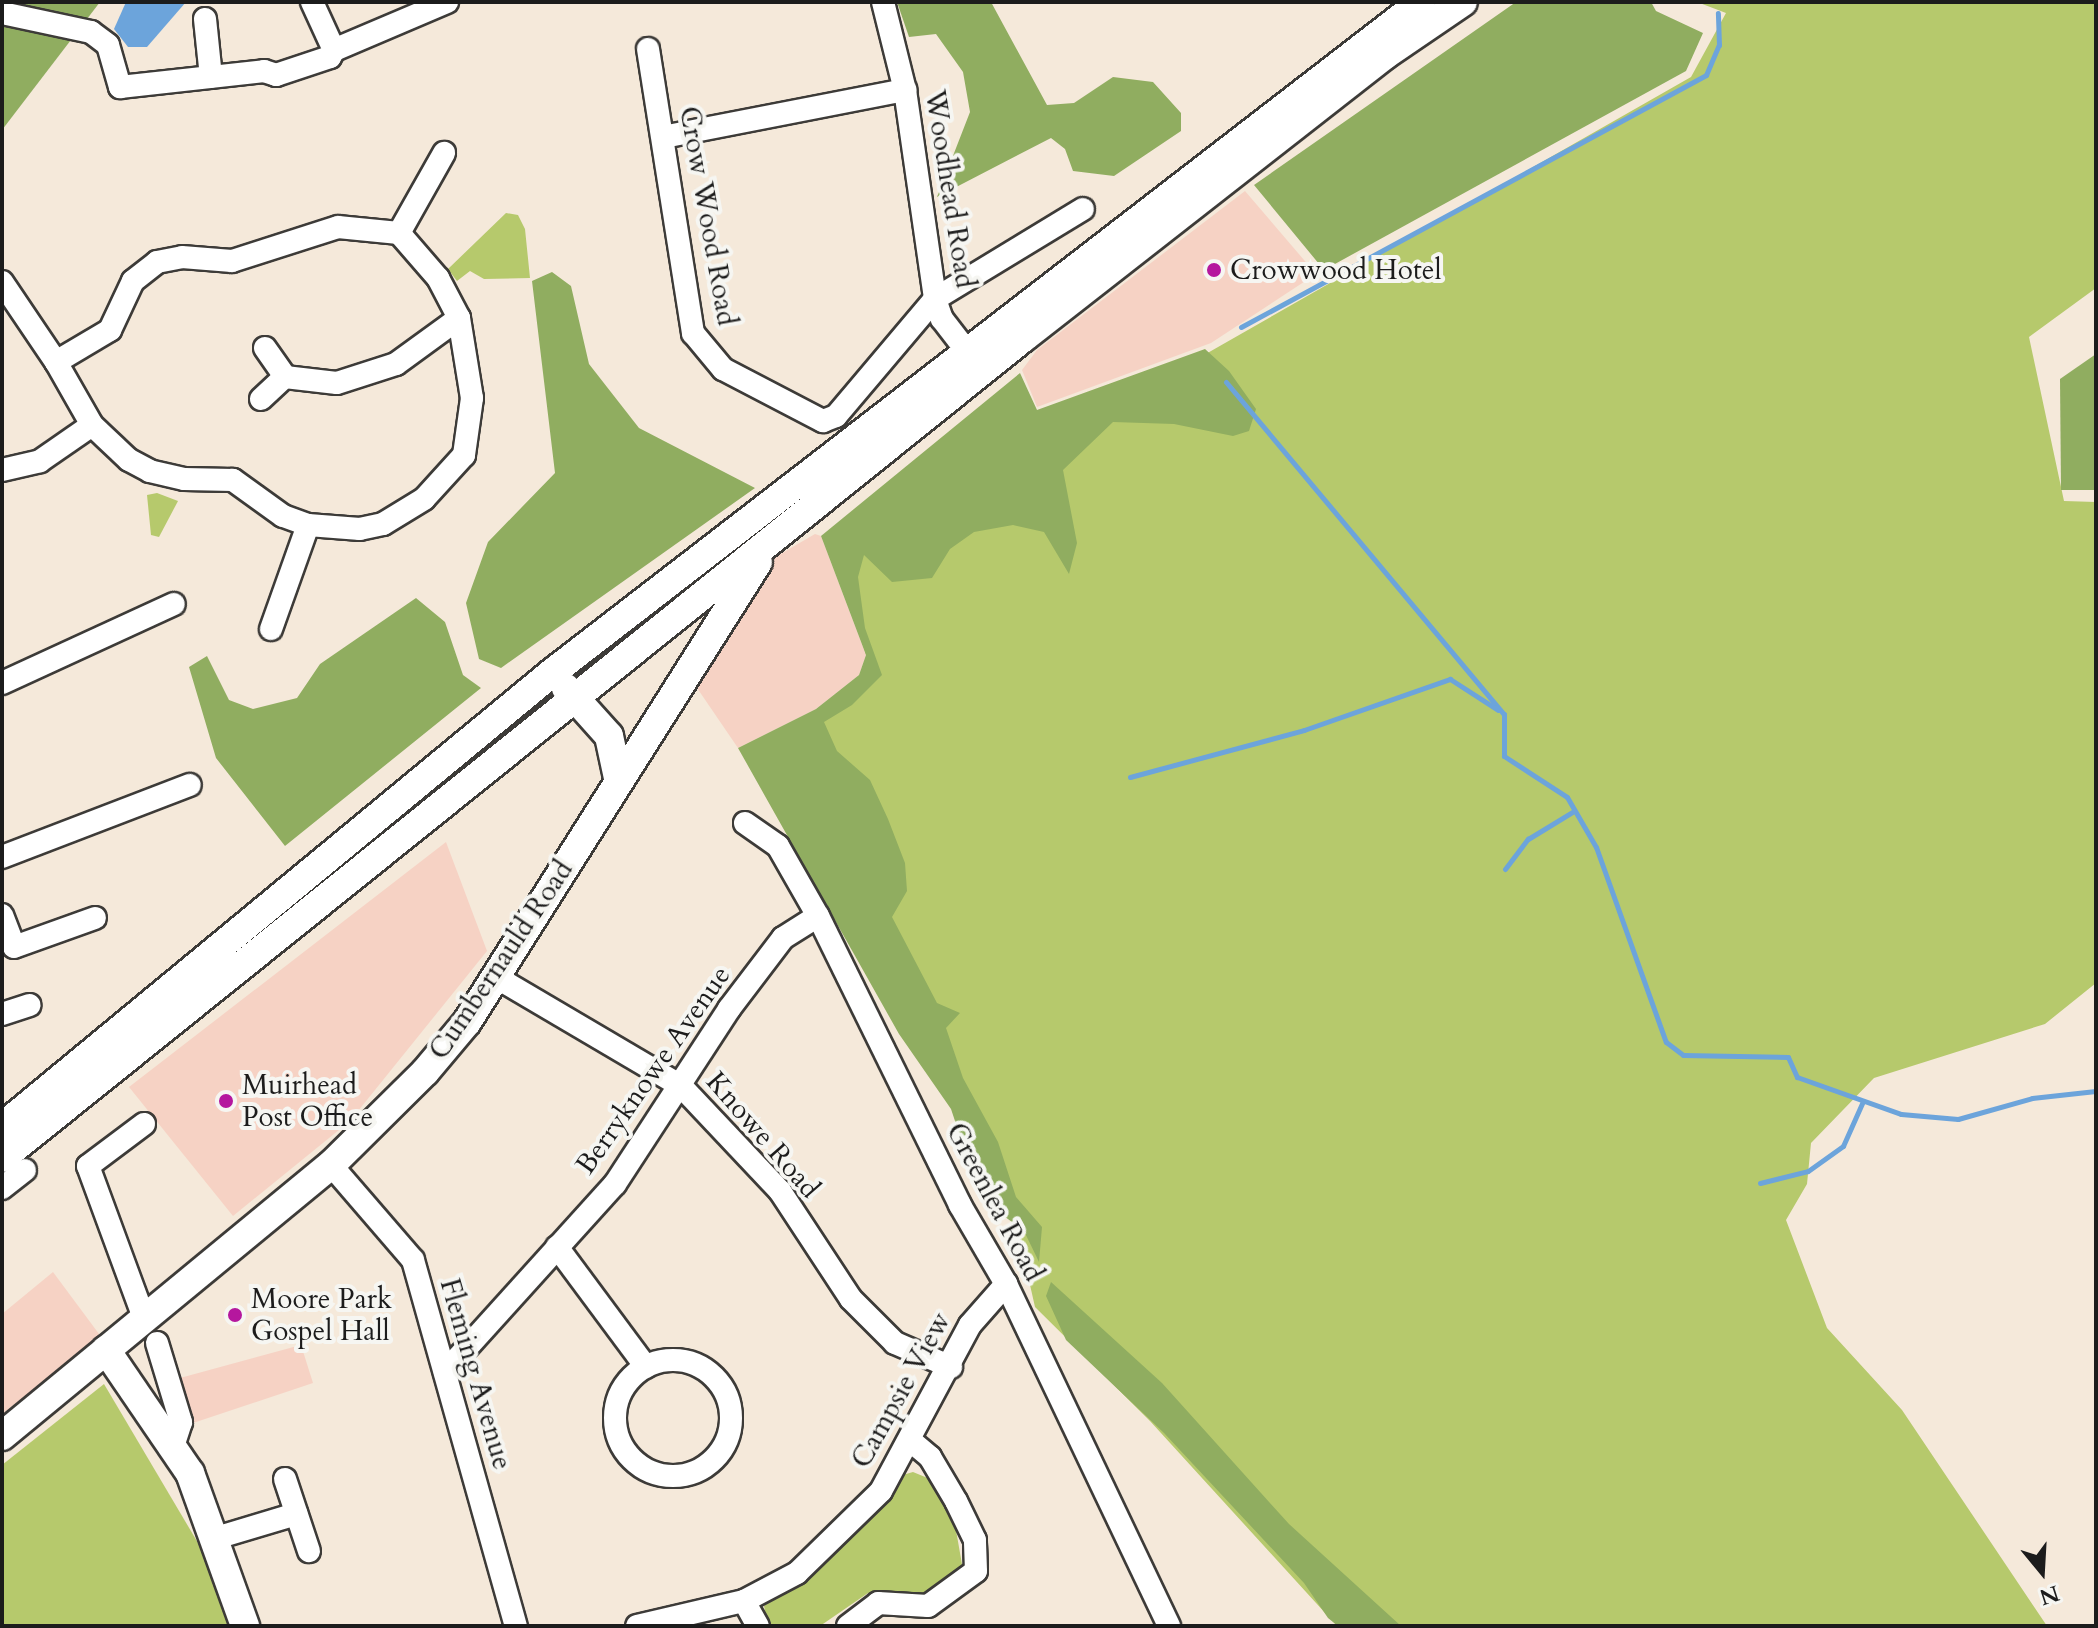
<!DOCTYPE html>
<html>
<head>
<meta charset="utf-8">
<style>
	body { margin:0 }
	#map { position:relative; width:2098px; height:1628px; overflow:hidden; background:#f5e9da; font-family:Cardo,serif }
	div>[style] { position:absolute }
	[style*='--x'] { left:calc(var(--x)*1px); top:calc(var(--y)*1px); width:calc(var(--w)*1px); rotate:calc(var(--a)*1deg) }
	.built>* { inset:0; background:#f6d2c4 }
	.green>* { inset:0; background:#b6c96c }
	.forest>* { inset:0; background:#90ad60 }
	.water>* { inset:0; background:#6ca4db }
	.stream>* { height:5px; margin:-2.5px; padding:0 2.5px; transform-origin:2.5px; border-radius:2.5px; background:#6ca4db }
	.roads { filter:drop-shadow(2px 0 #3d3b38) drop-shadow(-2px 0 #3d3b38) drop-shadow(0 2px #3d3b38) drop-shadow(0 -2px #3d3b38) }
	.minor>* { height:22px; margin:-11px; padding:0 11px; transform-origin:11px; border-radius:11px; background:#fff }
	.minor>.ring { margin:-11px; padding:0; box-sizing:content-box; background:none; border:22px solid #fff; border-radius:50% }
	.major>* { height:28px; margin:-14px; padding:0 14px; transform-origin:14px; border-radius:14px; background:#fff }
	.dots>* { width:22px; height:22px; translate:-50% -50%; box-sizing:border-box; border:4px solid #f6f6f2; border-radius:50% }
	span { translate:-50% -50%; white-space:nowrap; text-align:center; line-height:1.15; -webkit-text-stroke:8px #f6f6f2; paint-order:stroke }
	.street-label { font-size:28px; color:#1c1c1c }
	.poi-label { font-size:28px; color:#1c1c1c }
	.left { translate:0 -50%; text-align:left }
	.frame { position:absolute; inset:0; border:4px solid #1c1c1c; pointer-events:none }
	.north { position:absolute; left:2002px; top:1532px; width:80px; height:80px; -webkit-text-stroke:6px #f6f6f2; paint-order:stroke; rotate:162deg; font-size:22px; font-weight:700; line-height:32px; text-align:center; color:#1c1c1c }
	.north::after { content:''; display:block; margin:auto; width:28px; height:36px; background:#1c1c1c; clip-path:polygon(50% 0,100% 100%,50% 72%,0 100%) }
</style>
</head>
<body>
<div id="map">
	<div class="built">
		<i style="clip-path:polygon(1245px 191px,1316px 274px,1211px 343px,1037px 407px,1022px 370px,1037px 350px)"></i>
		<i style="clip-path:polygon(815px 534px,821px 536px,866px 655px,859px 675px,816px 709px,738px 748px,695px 685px,772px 559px)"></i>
		<i style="clip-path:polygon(446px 842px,487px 951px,350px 1121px,233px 1216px,129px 1087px)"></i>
		<i style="clip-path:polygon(53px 1272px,102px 1338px,2px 1414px,2px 1314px)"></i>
		<i style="clip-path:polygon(301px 1345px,313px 1383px,193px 1423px,180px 1378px)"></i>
	</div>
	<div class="green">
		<i style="clip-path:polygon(1697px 2px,2096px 2px,2096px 288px,2029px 337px,2064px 501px,2096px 502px,2096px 983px,2045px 1024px,1874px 1078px,1811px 1143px,1807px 1184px,1786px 1220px,1827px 1328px,1902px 1410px,2047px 1626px,1337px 1626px,1150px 1421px,1035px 1307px,1014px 1214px,887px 950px,814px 721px,871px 672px,837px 556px,1197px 359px,1691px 77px,1726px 13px)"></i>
		<i style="clip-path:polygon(506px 213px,518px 215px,525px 229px,530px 278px,484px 279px,470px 271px,457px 281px,448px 269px)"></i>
		<i style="clip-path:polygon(157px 493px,178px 501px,159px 537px,151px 535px,147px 495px)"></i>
		<i style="clip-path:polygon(104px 1384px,201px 1548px,228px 1626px,2px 1626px,2px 1465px)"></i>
		<i style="clip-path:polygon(913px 1472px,930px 1479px,953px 1513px,963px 1570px,930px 1593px,868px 1593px,820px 1626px,768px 1626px,764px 1606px,805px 1574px,899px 1476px)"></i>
	</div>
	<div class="forest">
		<i style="clip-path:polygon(2px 2px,100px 2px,2px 130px)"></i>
		<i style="clip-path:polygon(897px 2px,991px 2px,1047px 105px,1074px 103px,1113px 77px,1153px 82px,1181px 113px,1181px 131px,1114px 176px,1073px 171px,1065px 149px,1051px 138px,937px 197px,970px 112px,963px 72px,936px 34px,909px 37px)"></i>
		<i style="clip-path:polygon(1516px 2px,1651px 2px,1656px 11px,1703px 33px,1686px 71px,1324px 270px,1254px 185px)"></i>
		<i style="clip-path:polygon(552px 272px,571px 286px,589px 364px,639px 428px,755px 488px,501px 668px,479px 659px,466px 603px,488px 542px,555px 473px,532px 281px)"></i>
		<i style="clip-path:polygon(1205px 349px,1229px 371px,1256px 409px,1249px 431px,1233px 436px,1174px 424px,1113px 422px,1063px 470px,1077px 543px,1069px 574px,1044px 532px,1013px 525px,974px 532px,950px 549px,932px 578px,892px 582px,864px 555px,858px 577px,865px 628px,882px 675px,852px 705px,824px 722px,837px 751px,870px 780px,888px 819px,905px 863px,907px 891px,892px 917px,937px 1003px,960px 1013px,946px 1028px,963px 1078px,998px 1142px,1016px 1197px,1042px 1227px,1039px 1262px,1024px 1231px,981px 1199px,951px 1109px,899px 1034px,738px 748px,816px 709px,859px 675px,866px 655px,821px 536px,1020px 373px,1037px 410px)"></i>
		<i style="clip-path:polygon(2096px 354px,2096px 490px,2061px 490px,2060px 379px)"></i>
		<i style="clip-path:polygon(416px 598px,445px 622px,463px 675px,481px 688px,285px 846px,216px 758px,189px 667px,207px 656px,229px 700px,253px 709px,297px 698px,320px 664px)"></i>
		<i style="clip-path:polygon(1051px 1282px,1162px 1383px,1289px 1524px,1401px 1626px,1338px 1626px,1328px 1618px,1304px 1583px,1164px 1433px,1066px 1340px,1046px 1296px)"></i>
	</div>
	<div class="water">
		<i style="clip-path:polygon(126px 2px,186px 2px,147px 47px,128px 47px,114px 29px)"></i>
	</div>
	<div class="stream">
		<i style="--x:1241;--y:327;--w:529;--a:-28.45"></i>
		<i style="--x:1706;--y:75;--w:33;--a:-67"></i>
		<i style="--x:1719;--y:45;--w:32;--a:-92"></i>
		<i style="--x:1226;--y:382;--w:433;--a:50.1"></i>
		<i style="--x:1504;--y:714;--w:42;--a:90"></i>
		<i style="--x:1504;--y:756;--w:75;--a:33.1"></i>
		<i style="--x:1567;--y:797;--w:58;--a:59.9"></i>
		<i style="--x:1596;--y:847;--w:207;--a:70.3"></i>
		<i style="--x:1666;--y:1042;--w:21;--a:37"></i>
		<i style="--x:1683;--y:1055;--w:105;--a:1.1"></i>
		<i style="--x:1788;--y:1057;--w:22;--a:66"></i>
		<i style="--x:1797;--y:1077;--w:110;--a:19.6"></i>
		<i style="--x:1901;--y:1114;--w:57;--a:5"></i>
		<i style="--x:1958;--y:1119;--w:77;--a:-15.8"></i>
		<i style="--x:2032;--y:1098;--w:64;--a:-6.2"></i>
		<i style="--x:1130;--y:777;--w:180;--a:-15.1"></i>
		<i style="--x:1304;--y:730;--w:155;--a:-19.3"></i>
		<i style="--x:1450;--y:679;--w:57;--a:32.9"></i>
		<i style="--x:1505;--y:869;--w:38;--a:-53"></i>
		<i style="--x:1528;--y:839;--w:54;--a:-31.3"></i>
		<i style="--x:1760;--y:1183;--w:49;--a:-14"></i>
		<i style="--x:1808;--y:1171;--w:43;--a:-35.5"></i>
		<i style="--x:1843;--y:1146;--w:49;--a:-66"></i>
	</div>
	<div class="roads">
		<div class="minor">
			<i style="--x:312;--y:2;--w:53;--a:65.4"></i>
			<i style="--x:883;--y:2;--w:91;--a:76"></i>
			<i style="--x:905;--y:90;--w:211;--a:81.8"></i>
			<i style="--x:935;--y:299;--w:21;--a:71"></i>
			<i style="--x:942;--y:319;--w:56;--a:52.3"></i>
			<i style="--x:2;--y:13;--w:91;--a:12.1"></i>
			<i style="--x:91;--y:32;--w:21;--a:37"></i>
			<i style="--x:108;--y:45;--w:44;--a:74.1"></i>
			<i style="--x:120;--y:87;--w:145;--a:-6.3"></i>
			<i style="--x:264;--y:71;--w:13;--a:18"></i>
			<i style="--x:276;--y:75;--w:57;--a:-18.4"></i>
			<i style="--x:330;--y:57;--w:8;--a:-60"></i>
			<i style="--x:334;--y:50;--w:123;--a:-23"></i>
			<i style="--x:205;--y:19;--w:58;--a:84.1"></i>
			<i style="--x:648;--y:49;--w:288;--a:81"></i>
			<i style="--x:693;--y:333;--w:47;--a:50.2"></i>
			<i style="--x:723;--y:369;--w:113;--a:27.5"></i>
			<i style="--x:823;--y:421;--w:14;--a:-21"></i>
			<i style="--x:836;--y:416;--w:153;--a:-49.8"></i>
			<i style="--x:935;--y:299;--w:173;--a:-31.3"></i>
			<i style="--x:663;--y:137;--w:247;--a:-11"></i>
			<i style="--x:338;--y:227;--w:61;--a:5.6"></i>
			<i style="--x:399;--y:233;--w:60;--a:49.1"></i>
			<i style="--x:438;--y:278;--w:45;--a:62.3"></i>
			<i style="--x:459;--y:318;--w:81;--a:80.8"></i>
			<i style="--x:472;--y:398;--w:58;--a:98"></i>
			<i style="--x:464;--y:455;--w:59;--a:132.3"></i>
			<i style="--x:424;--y:499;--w:48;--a:148.6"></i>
			<i style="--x:383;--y:524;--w:24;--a:168"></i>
			<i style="--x:360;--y:529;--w:52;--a:-175.6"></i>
			<i style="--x:308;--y:525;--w:27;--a:-160"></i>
			<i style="--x:283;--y:516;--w:62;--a:-144.2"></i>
			<i style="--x:233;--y:480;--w:49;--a:-178.8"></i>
			<i style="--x:184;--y:479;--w:35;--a:-167"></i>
			<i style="--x:150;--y:471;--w:24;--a:-152"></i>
			<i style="--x:129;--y:460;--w:51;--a:-136.6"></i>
			<i style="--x:92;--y:425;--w:73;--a:-119.7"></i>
			<i style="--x:56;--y:362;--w:63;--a:-30.7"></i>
			<i style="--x:110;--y:330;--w:54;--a:-64.9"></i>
			<i style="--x:133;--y:281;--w:31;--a:-38"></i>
			<i style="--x:157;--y:262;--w:25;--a:-11"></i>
			<i style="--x:182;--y:257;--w:50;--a:4.6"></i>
			<i style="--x:232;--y:261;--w:111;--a:-17.8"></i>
			<i style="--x:399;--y:233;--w:92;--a:-60.6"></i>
			<i style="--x:2;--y:282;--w:97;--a:56"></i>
			<i style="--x:265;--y:348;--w:35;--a:55"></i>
			<i style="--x:285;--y:377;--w:52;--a:6.6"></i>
			<i style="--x:337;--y:383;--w:62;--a:-17.9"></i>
			<i style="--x:396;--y:364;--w:78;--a:-36.1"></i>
			<i style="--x:261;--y:399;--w:33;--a:-43"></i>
			<i style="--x:2;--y:470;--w:39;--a:-13"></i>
			<i style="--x:40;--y:461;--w:63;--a:-34.7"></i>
			<i style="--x:271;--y:629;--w:110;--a:-70.4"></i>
			<i style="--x:2;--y:683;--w:189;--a:-24.7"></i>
			<i style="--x:745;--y:823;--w:40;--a:34.9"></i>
			<i style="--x:778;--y:846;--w:81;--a:60.3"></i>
			<i style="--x:818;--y:916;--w:322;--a:63.8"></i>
			<i style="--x:960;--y:1205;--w:91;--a:59.8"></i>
			<i style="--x:1006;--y:1284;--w:379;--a:64.5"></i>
			<i style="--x:2;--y:857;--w:201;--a:-21"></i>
			<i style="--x:2;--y:915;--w:34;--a:69"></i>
			<i style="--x:14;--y:947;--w:86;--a:-19.7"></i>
			<i style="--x:496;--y:977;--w:215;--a:30.5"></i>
			<i style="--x:681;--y:1086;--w:144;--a:46.7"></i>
			<i style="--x:780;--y:1191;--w:129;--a:56.7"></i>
			<i style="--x:851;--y:1299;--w:62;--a:45"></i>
			<i style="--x:895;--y:1343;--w:61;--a:23.2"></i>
			<i style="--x:2;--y:1014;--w:29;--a:-18"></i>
			<i style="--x:331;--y:1165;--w:125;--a:49.2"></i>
			<i style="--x:413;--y:1260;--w:380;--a:74.3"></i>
			<i style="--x:2;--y:1188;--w:29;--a:-38"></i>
			<i style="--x:557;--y:1247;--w:149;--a:53.4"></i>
			<i style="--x:144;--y:1318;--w:162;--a:-110.2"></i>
			<i style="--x:88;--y:1166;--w:70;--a:-36.9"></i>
			<i style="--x:157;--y:1343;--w:83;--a:73.1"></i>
			<i style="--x:181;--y:1422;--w:25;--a:108"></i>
			<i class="ring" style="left:615px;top:1360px;width:94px;height:94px"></i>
			<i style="--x:445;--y:1372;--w:253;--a:-47.9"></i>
			<i style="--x:615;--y:1184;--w:209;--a:-56.9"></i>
			<i style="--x:729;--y:1009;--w:89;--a:-52.7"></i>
			<i style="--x:783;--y:938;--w:41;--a:-32.2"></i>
			<i style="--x:285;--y:1479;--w:76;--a:71.6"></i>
			<i style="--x:216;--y:1538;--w:84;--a:-16.7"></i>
			<i style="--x:744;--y:1601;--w:29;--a:61"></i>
			<i style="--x:637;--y:1626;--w:110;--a:-13.2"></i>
			<i style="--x:744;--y:1601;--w:60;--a:-27.8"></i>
			<i style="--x:797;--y:1573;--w:117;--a:-44.3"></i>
			<i style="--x:881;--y:1491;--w:188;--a:-61.8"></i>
			<i style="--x:970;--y:1325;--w:55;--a:-48.7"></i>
			<i style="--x:848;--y:1626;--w:38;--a:-37"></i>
			<i style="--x:878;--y:1603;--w:50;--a:3.4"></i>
			<i style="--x:928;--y:1606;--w:59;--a:-36.1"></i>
			<i style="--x:976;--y:1571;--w:31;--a:-92"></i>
			<i style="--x:975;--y:1540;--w:43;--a:-116"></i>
			<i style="--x:956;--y:1501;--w:51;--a:-120.6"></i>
			<i style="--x:930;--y:1457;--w:26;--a:-140"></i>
		</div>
		<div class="major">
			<i style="--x:566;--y:688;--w:64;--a:48.1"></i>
			<i style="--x:609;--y:736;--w:43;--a:77.9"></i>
			<i style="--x:2;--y:1127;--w:715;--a:-39.55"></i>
			<i style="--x:553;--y:672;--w:1097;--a:-37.66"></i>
			<i style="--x:2;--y:1158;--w:1310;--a:-38.77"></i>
			<i style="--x:1023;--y:338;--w:459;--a:-38"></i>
			<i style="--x:1385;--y:55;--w:94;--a:-34.2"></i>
			<i style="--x:106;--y:1350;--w:149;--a:55.7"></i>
			<i style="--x:190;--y:1473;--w:163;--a:70.2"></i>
			<i style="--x:2;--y:1436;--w:426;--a:-39.5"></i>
			<i style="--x:331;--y:1165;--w:132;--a:-44.7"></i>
			<i style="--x:425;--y:1072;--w:65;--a:-50"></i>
			<i style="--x:467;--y:1022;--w:544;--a:-57.68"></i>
		</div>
	</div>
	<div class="dots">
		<i style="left:1214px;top:270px;background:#b5179e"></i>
		<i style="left:226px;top:1101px;background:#b5179e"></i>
		<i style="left:235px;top:1315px;background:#b5179e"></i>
	</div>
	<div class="street-label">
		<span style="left:950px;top:189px;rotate:81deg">Woodhead Road</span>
		<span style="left:708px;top:216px;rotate:80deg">Crow Wood Road</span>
		<span style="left:501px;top:960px;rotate:-56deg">Cumbernauld Road</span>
		<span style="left:653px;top:1070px;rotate:-55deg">Berryknowe Avenue</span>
		<span style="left:763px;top:1135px;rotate:49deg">Knowe Road</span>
		<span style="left:995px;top:1202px;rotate:62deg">Greenlea Road</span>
		<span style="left:476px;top:1374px;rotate:74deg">Fleming Avenue</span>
		<span style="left:901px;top:1390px;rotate:-61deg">Campsie View</span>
	</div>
	<div class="poi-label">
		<span class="left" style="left:1230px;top:270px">Crowwood Hotel</span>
		<span class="left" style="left:242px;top:1101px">Muirhead<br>Post Office</span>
		<span class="left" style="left:251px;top:1315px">Moore Park<br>Gospel Hall</span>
	</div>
	<div class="frame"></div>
	<div class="north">N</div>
</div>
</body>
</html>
